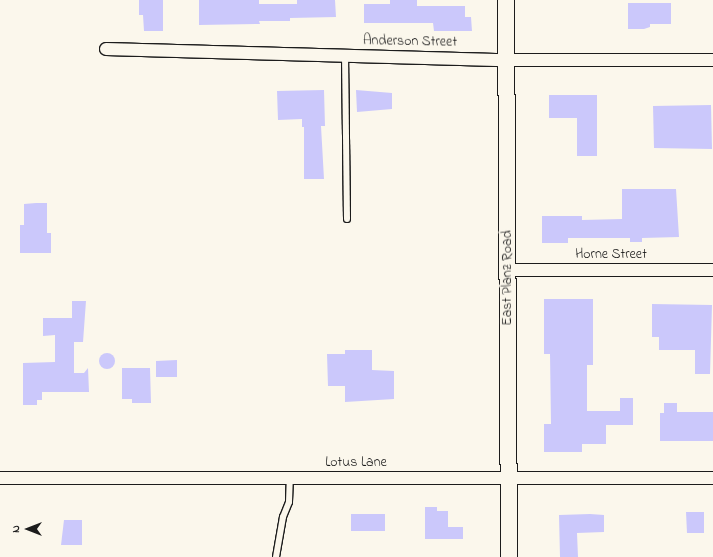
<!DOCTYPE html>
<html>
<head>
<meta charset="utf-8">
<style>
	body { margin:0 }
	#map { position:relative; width:713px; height:557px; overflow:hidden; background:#fbf7ec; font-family:"Indie Flower",sans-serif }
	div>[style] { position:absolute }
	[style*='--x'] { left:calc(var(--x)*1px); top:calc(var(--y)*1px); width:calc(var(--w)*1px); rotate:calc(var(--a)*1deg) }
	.building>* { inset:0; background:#cbc8fb }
	.round { border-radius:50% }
	.roads { filter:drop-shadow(1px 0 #1c1c1c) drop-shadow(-1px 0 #1c1c1c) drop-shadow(0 1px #1c1c1c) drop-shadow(0 -1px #1c1c1c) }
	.lane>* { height:6px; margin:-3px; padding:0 3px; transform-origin:3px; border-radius:3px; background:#fbf7ec }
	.street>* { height:12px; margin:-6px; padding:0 6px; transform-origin:6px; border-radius:6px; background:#fbf7ec }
	.secondary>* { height:16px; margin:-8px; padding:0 8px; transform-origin:8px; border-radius:8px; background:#fbf7ec }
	span { translate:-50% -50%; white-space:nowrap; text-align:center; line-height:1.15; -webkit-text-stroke:3px #fbf7ec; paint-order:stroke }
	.street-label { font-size:14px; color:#1c1c1c }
	.north { position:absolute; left:8px; top:509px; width:40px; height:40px; -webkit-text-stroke:3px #fbf7ec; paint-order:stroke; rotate:270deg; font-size:11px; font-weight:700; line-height:16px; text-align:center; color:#1c1c1c }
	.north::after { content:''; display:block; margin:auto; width:14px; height:18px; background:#1c1c1c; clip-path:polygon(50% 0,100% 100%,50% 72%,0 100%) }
</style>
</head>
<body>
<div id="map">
	<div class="building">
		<i style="clip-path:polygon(139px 0,163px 0,163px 31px,144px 31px,143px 15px,139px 15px)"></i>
		<i style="clip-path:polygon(199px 0,259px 0,259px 4px,297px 4px,297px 0,335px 0,336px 17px,290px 18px,290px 21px,259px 21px,260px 24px,199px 25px)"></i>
		<i style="clip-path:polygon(390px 0,417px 0,417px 6px,465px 6px,465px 17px,471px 17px,472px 31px,434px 31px,433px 23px,364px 23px,364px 4px,390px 4px)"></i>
		<i style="clip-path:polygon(628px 3px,671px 3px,671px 24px,650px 24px,650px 27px,644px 29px,628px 29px)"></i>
		<i style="clip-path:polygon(324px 90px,325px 126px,321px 126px,324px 179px,304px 179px,304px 127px,302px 127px,302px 119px,278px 120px,277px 91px)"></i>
		<i style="clip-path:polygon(356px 90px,392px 93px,392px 109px,357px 112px)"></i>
		<i style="clip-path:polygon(549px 95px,597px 95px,597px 156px,577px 156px,577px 118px,549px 118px)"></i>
		<i style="clip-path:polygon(711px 105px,712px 149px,654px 148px,653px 106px)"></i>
		<i style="clip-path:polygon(622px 189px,676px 189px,679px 237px,642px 238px,642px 242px,630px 242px,630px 238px,568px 238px,568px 243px,542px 243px,542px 216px,582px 216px,582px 220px,622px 219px)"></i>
		<i style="clip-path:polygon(36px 203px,47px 203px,47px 233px,51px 233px,51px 253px,20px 253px,20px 225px,24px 225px,24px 204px)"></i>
		<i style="clip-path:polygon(544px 299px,593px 299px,593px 365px,587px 365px,587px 411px,620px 411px,620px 398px,633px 398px,633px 425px,606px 425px,606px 444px,582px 444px,582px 452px,544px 452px,544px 424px,551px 424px,550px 354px,544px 354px)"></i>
		<i style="clip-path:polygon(72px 301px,86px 301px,83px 342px,74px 342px,74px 373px,84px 373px,88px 368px,89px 392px,42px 392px,42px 400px,37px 400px,37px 405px,23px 405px,23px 363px,55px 362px,55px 335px,43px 336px,43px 318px,72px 318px)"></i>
		<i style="clip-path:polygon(652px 304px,712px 305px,710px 374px,695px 374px,695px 350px,659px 350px,659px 337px,652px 337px)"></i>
		<i style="clip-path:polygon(345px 350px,372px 350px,372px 370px,394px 371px,394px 399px,345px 402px,345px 386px,328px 386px,327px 354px,345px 354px)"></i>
		<i class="round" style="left:99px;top:353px;width:16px;height:16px"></i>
		<i style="clip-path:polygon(177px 360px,177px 377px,156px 377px,156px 361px)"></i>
		<i style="clip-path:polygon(122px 368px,150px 368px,151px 403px,132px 403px,132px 399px,122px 399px)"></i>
		<i style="clip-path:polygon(664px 403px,677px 403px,677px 412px,713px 412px,713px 441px,660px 441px,660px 413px,664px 413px)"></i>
		<i style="clip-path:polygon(425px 507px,437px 507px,437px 511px,448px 511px,448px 527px,463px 527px,463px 539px,425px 539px)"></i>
		<i style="clip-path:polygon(686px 512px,704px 512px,704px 533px,687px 533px)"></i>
		<i style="clip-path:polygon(351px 514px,385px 514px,385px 531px,351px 531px)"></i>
		<i style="clip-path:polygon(590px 514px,604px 515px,604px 532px,577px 533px,578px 557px,560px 557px,559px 515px)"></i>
		<i style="clip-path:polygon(64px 520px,82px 520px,82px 545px,61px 545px)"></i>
	</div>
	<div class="roads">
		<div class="lane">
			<i style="--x:345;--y:55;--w:164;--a:89.3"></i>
			<i style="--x:276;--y:557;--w:41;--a:-80.1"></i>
			<i style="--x:283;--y:517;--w:16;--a:-68"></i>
			<i style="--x:289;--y:502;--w:24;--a:-88"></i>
		</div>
		<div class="street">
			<i style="--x:106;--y:49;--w:399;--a:1.6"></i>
			<i style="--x:505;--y:60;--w:208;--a:0"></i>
			<i style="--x:508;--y:270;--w:205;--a:0"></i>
			<i style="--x:0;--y:478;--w:713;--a:0"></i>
		</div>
		<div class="secondary">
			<i style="--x:506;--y:0;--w:557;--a:89.69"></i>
		</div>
	</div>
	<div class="street-label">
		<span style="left:410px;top:42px;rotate:1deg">Anderson Street</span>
		<span style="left:611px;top:255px">Horne Street</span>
		<span style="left:508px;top:278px;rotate:-90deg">East Planz Road</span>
		<span style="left:356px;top:463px">Lotus Lane</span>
	</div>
	<div class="north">N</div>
</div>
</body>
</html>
